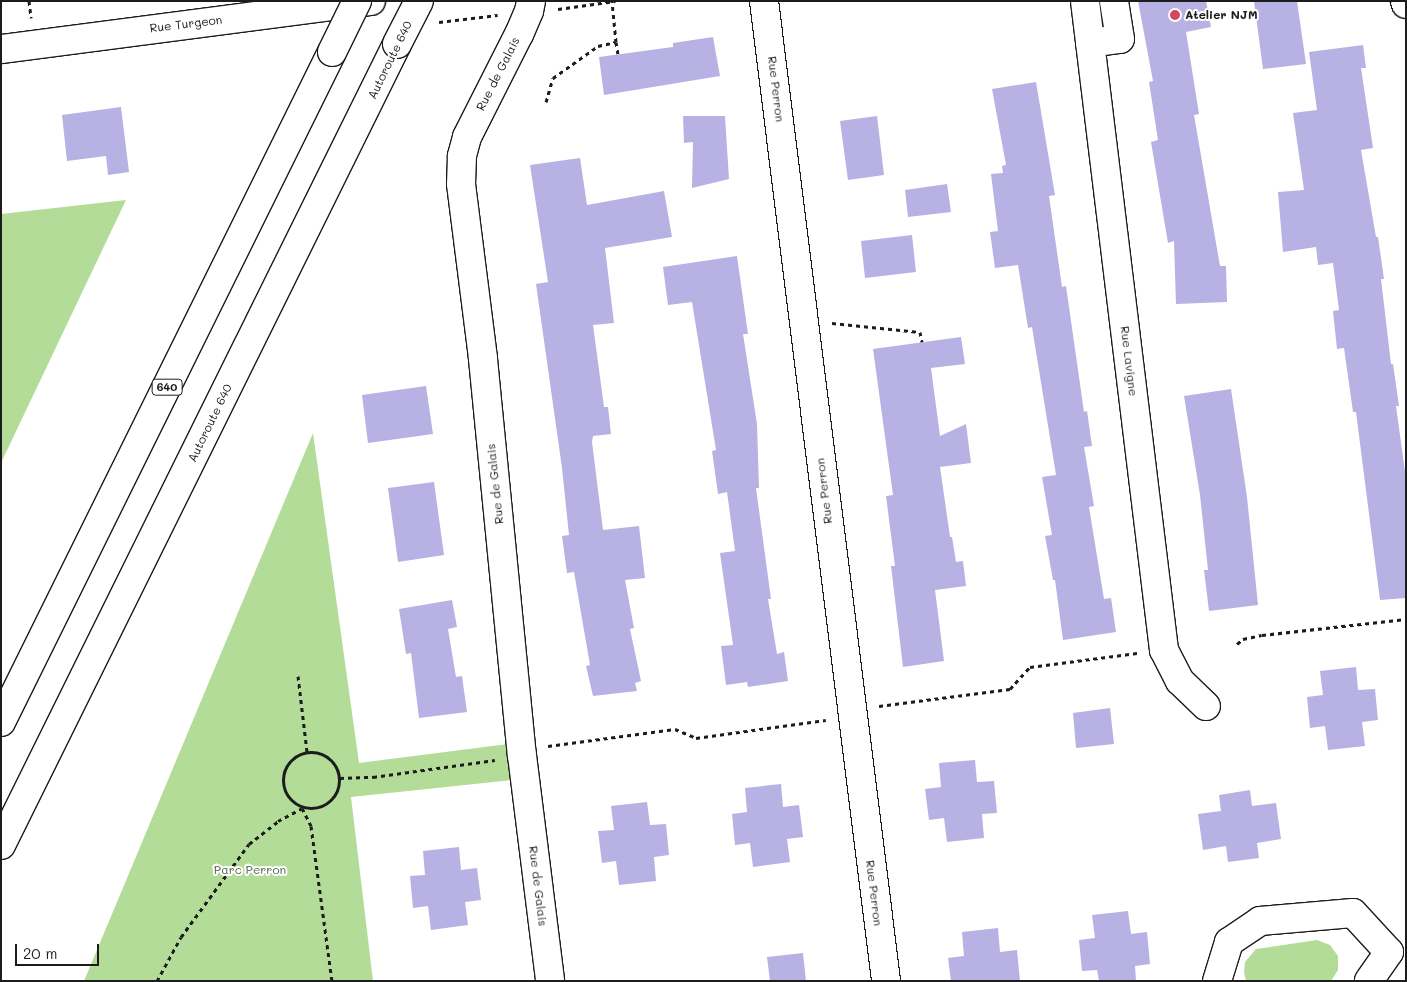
<!DOCTYPE html>
<html>
<head>
<meta charset="utf-8">
<style>
	body { margin:0 }
	#map { position:relative; width:1407px; height:982px; overflow:hidden; background:#fff; font-family:Mali,sans-serif }
	div>[style] { position:absolute }
	[style*='--x'] { left:calc(var(--x)*1px); top:calc(var(--y)*1px); width:calc(var(--w)*1px); rotate:calc(var(--a)*1deg) }
	.green>* { inset:0; background:#b3dc98 }
	.building>* { inset:0; background:#b8b1e3 }
	.path>* { height:3px; margin-top:-1.5px; transform-origin:0; background:repeating-linear-gradient(90deg,#1c1c1c 0 4px,transparent 0 8px) }
	.path>.ring { margin:-1.5px; padding:0; box-sizing:content-box; background:none; border:3px solid #1c1c1c; border-radius:50% }
	.roads { filter:drop-shadow(1px 0 #1c1c1c) drop-shadow(-1px 0 #1c1c1c) drop-shadow(0 1px #1c1c1c) drop-shadow(0 -1px #1c1c1c) }
	.minor>* { height:28px; margin:-14px; padding:0 14px; transform-origin:14px; border-radius:14px; background:#fff }
	.highway>* { height:28px; margin:-14px; padding:0 14px; transform-origin:14px; border-radius:14px; background:#fff }
	.bridges { filter:drop-shadow(1px 0 #1c1c1c) drop-shadow(-1px 0 #1c1c1c) drop-shadow(0 1px #1c1c1c) drop-shadow(0 -1px #1c1c1c) }
	.highway-bridge>* { height:28px; margin:-14px; padding:0 14px; transform-origin:14px; border-radius:14px; background:#fff }
	.dots>* { width:14px; height:14px; translate:-50% -50%; box-sizing:border-box; border:2px solid #fff; border-radius:50% }
	span { translate:-50% -50%; white-space:nowrap; text-align:center; line-height:1.15; -webkit-text-stroke:4px #fff; paint-order:stroke }
	.shield-label span { padding:1px 4px; background:#fff; border:1px solid; border-radius:4px; -webkit-text-stroke-width:0 }
	.shield-label { font-size:11px; color:#1c1c1c; font-weight:700 }
	.poi-label { font-size:12px; color:#1c1c1c; font-weight:700 }
	.left { translate:0 -50%; text-align:left }
	.street-label { font-size:12px; color:#1c1c1c }
	.park-label { font-size:12px; color:#515f47 }
	.frame { position:absolute; inset:0; border:2px solid #1c1c1c; pointer-events:none }
	.scale { position:absolute; left:15px; top:944px; width:84px; height:22px; box-sizing:border-box; border:2px solid #1c1c1c; border-top:0; padding-left:6px; font-size:15px; line-height:18px; white-space:nowrap; color:#1c1c1c; -webkit-text-stroke:4px #fff; paint-order:stroke }
</style>
</head>
<body>
<div id="map">
	<div class="green">
		<i style="clip-path:polygon(126px 200px,1px 463px,1px 214px)"></i>
		<i style="clip-path:polygon(313px 433px,359px 763px,516px 743px,513px 780px,351px 797px,373px 981px,84px 981px)"></i>
		<i style="clip-path:polygon(1317px 940px,1330px 945px,1338px 956px,1338px 970px,1331px 981px,1246px 981px,1244px 972px,1245px 962px,1256px 949px)"></i>
	</div>
	<div class="building">
		<i style="clip-path:polygon(1138px 1px,1206px 1px,1211px 27px,1186px 32px,1199px 114px,1194px 115px,1220px 266px,1226px 266px,1227px 302px,1176px 304px,1174px 241px,1168px 243px,1151px 142px,1158px 140px,1149px 82px,1153px 81px)"></i>
		<i style="clip-path:polygon(1254px 1px,1297px 1px,1306px 64px,1263px 69px)"></i>
		<i style="clip-path:polygon(713px 37px,720px 76px,604px 95px,599px 57px,673px 47px,673px 43px)"></i>
		<i style="clip-path:polygon(1363px 45px,1366px 68px,1361px 68px,1373px 148px,1361px 150px,1376px 237px,1378px 237px,1384px 279px,1381px 279px,1391px 364px,1393px 364px,1399px 406px,1396px 406px,1406px 479px,1406px 598px,1380px 600px,1356px 412px,1353px 412px,1344px 348px,1337px 349px,1333px 311px,1339px 310px,1333px 263px,1318px 265px,1316px 247px,1283px 252px,1278px 192px,1304px 190px,1293px 113px,1317px 110px,1309px 52px)"></i>
		<i style="clip-path:polygon(1036px 82px,1055px 195px,1049px 196px,1062px 287px,1066px 286px,1084px 412px,1087px 411px,1092px 446px,1084px 447px,1094px 506px,1089px 507px,1104px 599px,1111px 598px,1116px 632px,1063px 640px,1055px 580px,1053px 580px,1045px 536px,1052px 535px,1042px 477px,1056px 475px,1032px 327px,1028px 328px,1018px 265px,995px 268px,990px 232px,998px 231px,991px 174px,1003px 173px,1002px 166px,1006px 165px,992px 89px)"></i>
		<i style="clip-path:polygon(121px 107px,129px 172px,108px 175px,106px 156px,67px 161px,62px 115px)"></i>
		<i style="clip-path:polygon(683px 116px,725px 116px,729px 179px,692px 188px,693px 142px,684px 143px)"></i>
		<i style="clip-path:polygon(877px 116px,884px 175px,848px 180px,840px 121px)"></i>
		<i style="clip-path:polygon(580px 158px,587px 205px,664px 191px,672px 237px,605px 248px,614px 323px,593px 325px,604px 407px,608px 407px,611px 434px,593px 436px,592px 442px,603px 530px,639px 526px,645px 578px,625px 580px,634px 628px,630px 629px,641px 681px,635px 683px,637px 691px,593px 696px,586px 666px,590px 665px,574px 572px,567px 573px,562px 536px,569px 535px,562px 468px,536px 284px,548px 282px,530px 165px)"></i>
		<i style="clip-path:polygon(947px 184px,951px 212px,908px 217px,905px 190px)"></i>
		<i style="clip-path:polygon(912px 235px,916px 272px,865px 278px,861px 241px)"></i>
		<i style="clip-path:polygon(737px 256px,748px 334px,743px 334px,757px 424px,759px 488px,756px 488px,771px 599px,768px 599px,777px 654px,784px 652px,788px 681px,748px 687px,747px 682px,726px 685px,721px 646px,733px 645px,720px 553px,735px 551px,727px 492px,718px 494px,712px 451px,716px 450px,692px 302px,668px 305px,663px 267px)"></i>
		<i style="clip-path:polygon(961px 337px,965px 364px,931px 368px,940px 436px,966px 424px,971px 463px,940px 467px,950px 537px,952px 537px,956px 562px,963px 561px,966px 586px,935px 590px,944px 661px,903px 667px,891px 566px,895px 566px,886px 496px,893px 495px,873px 349px)"></i>
		<i style="clip-path:polygon(426px 386px,433px 434px,368px 443px,362px 395px)"></i>
		<i style="clip-path:polygon(1231px 389px,1247px 497px,1258px 605px,1209px 611px,1204px 570px,1208px 570px,1200px 495px,1184px 396px)"></i>
		<i style="clip-path:polygon(434px 482px,444px 555px,398px 562px,388px 488px)"></i>
		<i style="clip-path:polygon(452px 600px,457px 627px,448px 629px,456px 677px,462px 676px,467px 712px,419px 718px,411px 653px,406px 654px,399px 609px)"></i>
		<i style="clip-path:polygon(1356px 667px,1358px 690px,1375px 689px,1378px 720px,1362px 722px,1365px 746px,1328px 750px,1325px 726px,1310px 728px,1307px 697px,1323px 695px,1320px 671px)"></i>
		<i style="clip-path:polygon(1110px 708px,1114px 744px,1076px 748px,1073px 713px)"></i>
		<i style="clip-path:polygon(975px 760px,977px 782px,994px 781px,997px 813px,982px 814px,984px 838px,947px 842px,944px 818px,929px 820px,925px 789px,941px 787px,939px 763px)"></i>
		<i style="clip-path:polygon(781px 784px,783px 807px,799px 805px,803px 837px,787px 839px,790px 862px,753px 867px,750px 843px,735px 845px,732px 814px,747px 812px,745px 788px)"></i>
		<i style="clip-path:polygon(1250px 790px,1252px 806px,1276px 803px,1281px 839px,1257px 843px,1259px 858px,1228px 862px,1226px 846px,1203px 850px,1198px 814px,1221px 811px,1219px 795px)"></i>
		<i style="clip-path:polygon(647px 802px,650px 825px,666px 824px,669px 855px,654px 857px,656px 881px,619px 885px,616px 861px,602px 863px,598px 831px,614px 830px,611px 806px)"></i>
		<i style="clip-path:polygon(459px 847px,461px 870px,477px 868px,481px 900px,465px 902px,468px 925px,431px 930px,428px 906px,413px 908px,410px 876px,425px 875px,423px 851px)"></i>
		<i style="clip-path:polygon(1128px 911px,1131px 934px,1147px 932px,1150px 964px,1135px 966px,1136px 981px,1099px 981px,1097px 970px,1082px 971px,1079px 940px,1095px 938px,1092px 915px)"></i>
		<i style="clip-path:polygon(998px 928px,1000px 952px,1017px 950px,1020px 981px,951px 981px,948px 958px,964px 956px,962px 932px)"></i>
		<i style="clip-path:polygon(803px 953px,806px 981px,770px 981px,767px 957px)"></i>
	</div>
	<div class="path">
		<i style="--x:29;--y:1;--w:17;--a:83"></i>
		<i style="--x:558;--y:9;--w:58;--a:-8"></i>
		<i style="--x:439;--y:22;--w:59;--a:-6.8"></i>
		<i style="--x:616;--y:42;--w:12;--a:81"></i>
		<i style="--x:546;--y:102;--w:25;--a:-74"></i>
		<i style="--x:553;--y:78;--w:55;--a:-35.4"></i>
		<i style="--x:598;--y:46;--w:18;--a:-13"></i>
		<i style="--x:616;--y:42;--w:41;--a:-95.6"></i>
		<i style="--x:832;--y:323;--w:88;--a:5.8"></i>
		<i style="--x:920;--y:332;--w:10;--a:79"></i>
		<i style="--x:1237;--y:644;--w:8;--a:-40"></i>
		<i style="--x:1243;--y:639;--w:19;--a:-12"></i>
		<i style="--x:1262;--y:635;--w:145;--a:-6.3"></i>
		<i style="--x:298;--y:676;--w:77;--a:83.2"></i>
		<i style="--x:879;--y:706;--w:132;--a:-7.4"></i>
		<i style="--x:1010;--y:689;--w:30;--a:-48"></i>
		<i style="--x:1030;--y:667;--w:108;--a:-7.5"></i>
		<i style="--x:548;--y:746;--w:128;--a:-7.6"></i>
		<i style="--x:675;--y:729;--w:23;--a:23"></i>
		<i style="--x:696;--y:738;--w:131;--a:-7.9"></i>
		<i class="ring" style="left:283px;top:752px;width:53px;height:53px"></i>
		<i style="--x:340;--y:778;--w:33;--a:-2"></i>
		<i style="--x:373;--y:777;--w:123;--a:-7.9"></i>
		<i style="--x:157;--y:981;--w:50;--a:-61.4"></i>
		<i style="--x:181;--y:937;--w:115;--a:-53.8"></i>
		<i style="--x:249;--y:844;--w:37;--a:-38"></i>
		<i style="--x:278;--y:821;--w:27;--a:-28"></i>
		<i style="--x:302;--y:808;--w:20;--a:63"></i>
		<i style="--x:311;--y:826;--w:156;--a:82.3"></i>
	</div>
	<div class="roads">
		<div class="minor">
			<i style="--x:531;--y:1;--w:10;--a:101"></i>
			<i style="--x:529;--y:11;--w:25;--a:113"></i>
			<i style="--x:519;--y:34;--w:115;--a:116.8"></i>
			<i style="--x:467;--y:137;--w:20;--a:105"></i>
			<i style="--x:462;--y:156;--w:28;--a:92"></i>
			<i style="--x:461;--y:184;--w:176;--a:82.8"></i>
			<i style="--x:483;--y:359;--w:398;--a:84.4"></i>
			<i style="--x:522;--y:755;--w:228;--a:82.9"></i>
			<i style="--x:764;--y:1;--w:988;--a:82.9"></i>
			<i style="--x:1085;--y:1;--w:654;--a:83.06"></i>
			<i style="--x:1164;--y:650;--w:35;--a:63"></i>
			<i style="--x:1180;--y:681;--w:36;--a:44"></i>
			<i style="--x:1405;--y:1;--w:3;--a:72"></i>
			<i style="--x:1090;--y:43;--w:30;--a:-8"></i>
			<i style="--x:1120;--y:39;--w:38;--a:-99"></i>
			<i style="--x:1;--y:49;--w:373;--a:-7.4"></i>
			<i style="--x:1217;--y:981;--w:41;--a:-72.9"></i>
			<i style="--x:1229;--y:942;--w:37;--a:-34"></i>
			<i style="--x:1260;--y:921;--w:93;--a:-4.9"></i>
			<i style="--x:1353;--y:913;--w:53;--a:47.3"></i>
			<i style="--x:1389;--y:952;--w:35;--a:125"></i>
		</div>
		<div class="highway">
			<i style="--x:1;--y:722;--w:747;--a:-63.71"></i>
			<i style="--x:1;--y:845;--w:894;--a:-63.69"></i>
		</div>
	</div>
	<div class="bridges">
		<div class="highway-bridge">
			<i style="--x:397;--y:44;--w:48;--a:-62.9"></i>
			<i style="--x:332;--y:52;--w:57;--a:-63.9"></i>
		</div>
	</div>
	<div class="dots">
		<i style="left:1175px;top:15px;background:#d1495b"></i>
	</div>
	<div class="shield-label">
		<span style="left:167px;top:387px">640</span>
	</div>
	<div class="poi-label">
		<span class="left" style="left:1185px;top:15px">Atelier NJM</span>
	</div>
	<div class="street-label">
		<span style="left:186px;top:24px;rotate:-7deg">Rue Turgeon</span>
		<span style="left:390px;top:60px;rotate:-64deg">Autoroute 640</span>
		<span style="left:498px;top:74px;rotate:-63deg">Rue de Galais</span>
		<span style="left:776px;top:89px;rotate:83deg">Rue Perron</span>
		<span style="left:1129px;top:361px;rotate:83deg">Rue Lavigne</span>
		<span style="left:210px;top:423px;rotate:-64deg">Autoroute 640</span>
		<span style="left:495px;top:484px;rotate:-96deg">Rue de Galais</span>
		<span style="left:824px;top:491px;rotate:-97deg">Rue Perron</span>
		<span style="left:538px;top:886px;rotate:83deg">Rue de Galais</span>
		<span style="left:874px;top:893px;rotate:83deg">Rue Perron</span>
	</div>
	<div class="park-label">
		<span style="left:250px;top:870px">Parc Perron</span>
	</div>
	<div class="frame"></div>
	<div class="scale">20 m</div>
</div>
</body>
</html>
